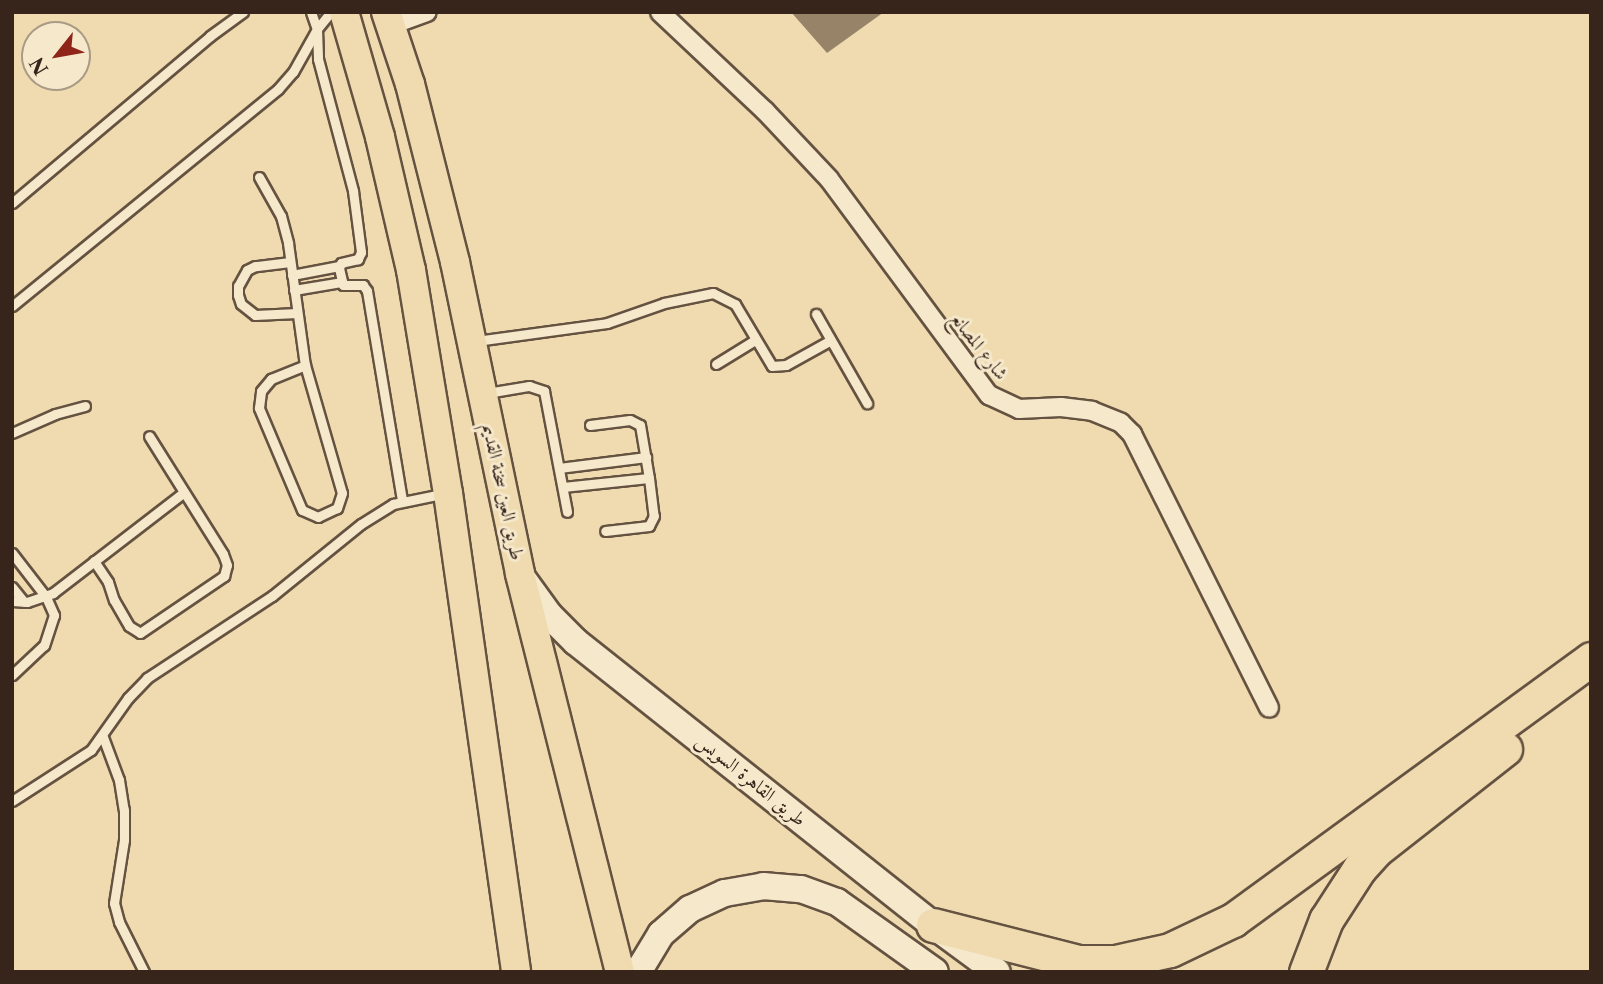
<!DOCTYPE html>
<html>
<head>
<meta charset="utf-8">
<style>
	body { margin:0 }
	#map { position:relative; width:1603px; height:984px; overflow:hidden; background:#efdbaf; font-family:"Libre Caslon Text",Amiri,serif }
	div>[style] { position:absolute }
	[style*='--x'] { left:calc(var(--x)*1px); top:calc(var(--y)*1px); width:calc(var(--w)*1px); rotate:calc(var(--a)*1deg) }
	.building>* { inset:0; background:#978468 }
	.roads { filter:drop-shadow(2px 0 #655241) drop-shadow(-2px 0 #655241) drop-shadow(0 2px #655241) drop-shadow(0 -2px #655241) }
	.lane>* { height:9px; margin:-4.5px; padding:0 4.5px; transform-origin:4.5px; border-radius:4.5px; background:#f5e8cb }
	.street>* { height:18px; margin:-9px; padding:0 9px; transform-origin:9px; border-radius:9px; background:#f5e8cb }
	.secondary>* { height:26px; margin:-13px; padding:0 13px; transform-origin:13px; border-radius:13px; background:#f5e8cb }
	.primary>* { height:28px; margin:-14px; padding:0 14px; transform-origin:14px; border-radius:14px; background:#efdbaf }
	.highway>* { height:33px; margin:-16.5px; padding:0 16.5px; transform-origin:16.5px; border-radius:16.5px; background:#efdbaf }
	span { translate:-50% -50%; white-space:nowrap; text-align:center; line-height:1.15; -webkit-text-stroke:6px #f5e8cb; paint-order:stroke }
	.street-label { font-size:19px; color:#37251c }
	.frame { position:absolute; inset:0; border:14px solid #37251c; pointer-events:none }
	.north { position:absolute; left:21px; top:21px; width:70px; height:70px; box-sizing:border-box; background:#f5e8cb; border:2px solid #a99a85; border-radius:50%; rotate:239deg; font-size:19px; font-weight:700; line-height:28px; text-align:center; color:#37251c }
	.north::after { content:''; display:block; margin:auto; width:24px; height:32px; background:#8f2418; clip-path:polygon(50% 0,100% 100%,50% 72%,0 100%) }
</style>
</head>
<body>
<div id="map">
	<div class="building">
		<i style="clip-path:polygon(791px 12px,884px 12px,827px 53px)"></i>
	</div>
	<div class="roads">
		<div class="lane">
			<i style="--x:311;--y:12;--w:18;--a:71"></i>
			<i style="--x:317;--y:29;--w:30;--a:88"></i>
			<i style="--x:318;--y:59;--w:137;--a:75.1"></i>
			<i style="--x:353;--y:191;--w:62;--a:82.5"></i>
			<i style="--x:361;--y:252;--w:8;--a:113"></i>
			<i style="--x:358;--y:259;--w:17;--a:167"></i>
			<i style="--x:341;--y:263;--w:5;--a:112"></i>
			<i style="--x:339;--y:268;--w:17;--a:77"></i>
			<i style="--x:343;--y:285;--w:20;--a:0"></i>
			<i style="--x:363;--y:285;--w:7;--a:56"></i>
			<i style="--x:367;--y:291;--w:212;--a:80.5"></i>
			<i style="--x:259;--y:177;--w:45;--a:60.6"></i>
			<i style="--x:281;--y:216;--w:28;--a:75"></i>
			<i style="--x:288;--y:243;--w:123;--a:82.1"></i>
			<i style="--x:305;--y:365;--w:133;--a:73.9"></i>
			<i style="--x:342;--y:493;--w:16;--a:108"></i>
			<i style="--x:337;--y:508;--w:21;--a:155"></i>
			<i style="--x:318;--y:517;--w:17;--a:-156"></i>
			<i style="--x:302;--y:510;--w:111;--a:-112.9"></i>
			<i style="--x:259;--y:408;--w:17;--a:-83"></i>
			<i style="--x:261;--y:391;--w:16;--a:-50"></i>
			<i style="--x:271;--y:379;--w:37;--a:-22"></i>
			<i style="--x:12;--y:203;--w:259;--a:-40.1"></i>
			<i style="--x:210;--y:36;--w:41;--a:-36"></i>
			<i style="--x:290;--y:262;--w:35;--a:173"></i>
			<i style="--x:255;--y:266;--w:9;--a:153"></i>
			<i style="--x:247;--y:270;--w:18;--a:119"></i>
			<i style="--x:238;--y:286;--w:9;--a:90"></i>
			<i style="--x:238;--y:295;--w:9;--a:72"></i>
			<i style="--x:241;--y:304;--w:18;--a:38"></i>
			<i style="--x:255;--y:315;--w:42;--a:-2.7"></i>
			<i style="--x:292;--y:275;--w:48;--a:-10.8"></i>
			<i style="--x:294;--y:290;--w:49;--a:-9.5"></i>
			<i style="--x:12;--y:306;--w:343;--a:-39.2"></i>
			<i style="--x:278;--y:89;--w:23;--a:-49"></i>
			<i style="--x:293;--y:72;--w:49;--a:-60.8"></i>
			<i style="--x:317;--y:29;--w:22;--a:-51"></i>
			<i style="--x:816;--y:314;--w:103;--a:60.2"></i>
			<i style="--x:476;--y:341;--w:132;--a:-7.8"></i>
			<i style="--x:607;--y:323;--w:60;--a:-19.3"></i>
			<i style="--x:664;--y:303;--w:50;--a:-11.5"></i>
			<i style="--x:713;--y:293;--w:25;--a:27"></i>
			<i style="--x:735;--y:304;--w:72;--a:59.2"></i>
			<i style="--x:772;--y:366;--w:14;--a:-4"></i>
			<i style="--x:786;--y:365;--w:51;--a:-29.1"></i>
			<i style="--x:716;--y:364;--w:46;--a:-31.6"></i>
			<i style="--x:487;--y:393;--w:43;--a:-9.5"></i>
			<i style="--x:529;--y:386;--w:16;--a:18"></i>
			<i style="--x:544;--y:391;--w:123;--a:79.2"></i>
			<i style="--x:590;--y:425;--w:40;--a:-7.1"></i>
			<i style="--x:630;--y:420;--w:11;--a:27"></i>
			<i style="--x:640;--y:425;--w:54;--a:80.4"></i>
			<i style="--x:649;--y:478;--w:38;--a:83"></i>
			<i style="--x:654;--y:516;--w:11;--a:117"></i>
			<i style="--x:649;--y:526;--w:44;--a:173.5"></i>
			<i style="--x:12;--y:433;--w:47;--a:-23.8"></i>
			<i style="--x:55;--y:414;--w:31;--a:-15"></i>
			<i style="--x:559;--y:468;--w:88;--a:-7.2"></i>
			<i style="--x:563;--y:487;--w:86;--a:-6"></i>
			<i style="--x:12;--y:553;--w:56;--a:52.3"></i>
			<i style="--x:46;--y:597;--w:20;--a:66"></i>
			<i style="--x:54;--y:615;--w:32;--a:108"></i>
			<i style="--x:44;--y:645;--w:44;--a:136.8"></i>
			<i style="--x:94;--y:561;--w:25;--a:56"></i>
			<i style="--x:108;--y:582;--w:19;--a:72"></i>
			<i style="--x:114;--y:600;--w:30;--a:60"></i>
			<i style="--x:129;--y:626;--w:13;--a:32"></i>
			<i style="--x:140;--y:633;--w:102;--a:-34.2"></i>
			<i style="--x:224;--y:576;--w:11;--a:-75"></i>
			<i style="--x:227;--y:565;--w:12;--a:-110"></i>
			<i style="--x:223;--y:554;--w:139;--a:-122.1"></i>
			<i style="--x:12;--y:587;--w:19;--a:51"></i>
			<i style="--x:12;--y:601;--w:15;--a:4"></i>
			<i style="--x:27;--y:602;--w:28;--a:-19"></i>
			<i style="--x:53;--y:593;--w:165;--a:-37.6"></i>
			<i style="--x:103;--y:737;--w:46;--a:69.6"></i>
			<i style="--x:119;--y:780;--w:30;--a:81"></i>
			<i style="--x:124;--y:810;--w:30;--a:90"></i>
			<i style="--x:124;--y:840;--w:64;--a:99"></i>
			<i style="--x:114;--y:903;--w:20;--a:75"></i>
			<i style="--x:119;--y:922;--w:56;--a:63.4"></i>
			<i style="--x:12;--y:801;--w:94;--a:-32.8"></i>
			<i style="--x:91;--y:750;--w:64;--a:-54.6"></i>
			<i style="--x:128;--y:698;--w:28;--a:-46"></i>
			<i style="--x:147;--y:678;--w:149;--a:-33.3"></i>
			<i style="--x:272;--y:596;--w:114;--a:-39"></i>
			<i style="--x:361;--y:524;--w:38;--a:-32"></i>
			<i style="--x:393;--y:504;--w:54;--a:-11.7"></i>
		</div>
		<div class="street">
			<i style="--x:660;--y:12;--w:144;--a:43.3"></i>
			<i style="--x:765;--y:111;--w:93;--a:46.7"></i>
			<i style="--x:829;--y:179;--w:269;--a:53.5"></i>
			<i style="--x:989;--y:395;--w:33;--a:25"></i>
			<i style="--x:1019;--y:409;--w:42;--a:-2.7"></i>
			<i style="--x:1061;--y:407;--w:31;--a:7"></i>
			<i style="--x:1092;--y:411;--w:31;--a:22"></i>
			<i style="--x:1121;--y:423;--w:16;--a:45"></i>
			<i style="--x:1132;--y:434;--w:306;--a:63.4"></i>
			<i style="--x:391;--y:25;--w:38;--a:-20"></i>
		</div>
		<div class="secondary">
			<i style="--x:523;--y:579;--w:44;--a:54.2"></i>
			<i style="--x:549;--y:615;--w:38;--a:45"></i>
			<i style="--x:576;--y:642;--w:456;--a:38.4"></i>
			<i style="--x:933;--y:925;--w:79;--a:36.3"></i>
			<i style="--x:638;--y:972;--w:44;--a:-58.8"></i>
			<i style="--x:661;--y:934;--w:38;--a:-41"></i>
			<i style="--x:690;--y:909;--w:38;--a:-25"></i>
			<i style="--x:725;--y:893;--w:39;--a:-10"></i>
			<i style="--x:763;--y:886;--w:38;--a:5"></i>
			<i style="--x:801;--y:889;--w:38;--a:20"></i>
			<i style="--x:837;--y:902;--w:120;--a:35.5"></i>
		</div>
		<div class="primary">
			<i style="--x:344;--y:12;--w:130;--a:73.9"></i>
			<i style="--x:380;--y:137;--w:137;--a:76.9"></i>
			<i style="--x:411;--y:270;--w:226;--a:80.6"></i>
			<i style="--x:448;--y:493;--w:484;--a:81.9"></i>
			<i style="--x:386;--y:12;--w:76;--a:71.6"></i>
			<i style="--x:410;--y:84;--w:184;--a:75.8"></i>
			<i style="--x:455;--y:262;--w:319;--a:78.2"></i>
			<i style="--x:520;--y:574;--w:410;--a:75.9"></i>
		</div>
		<div class="highway">
			<i style="--x:933;--y:925;--w:150;--a:14.3"></i>
			<i style="--x:1078;--y:962;--w:37;--a:0"></i>
			<i style="--x:1115;--y:962;--w:56;--a:-12.3"></i>
			<i style="--x:1170;--y:950;--w:70;--a:-25.5"></i>
			<i style="--x:1233;--y:920;--w:443;--a:-36.1"></i>
			<i style="--x:1306;--y:972;--w:56;--a:-69"></i>
			<i style="--x:1326;--y:920;--w:61;--a:-57.1"></i>
			<i style="--x:1359;--y:869;--w:25;--a:-48"></i>
			<i style="--x:1376;--y:850;--w:164;--a:-38.1"></i>
		</div>
	</div>
	<div class="street-label">
		<span style="left:979px;top:346px;rotate:52deg">شارع المصانع</span>
		<span style="left:503px;top:492px;rotate:78deg">طريق العين سخنة القديم</span>
		<span style="left:751px;top:780px;rotate:39deg">طريق القاهرة السويس</span>
	</div>
	<div class="frame"></div>
	<div class="north">N</div>
</div>
</body>
</html>
